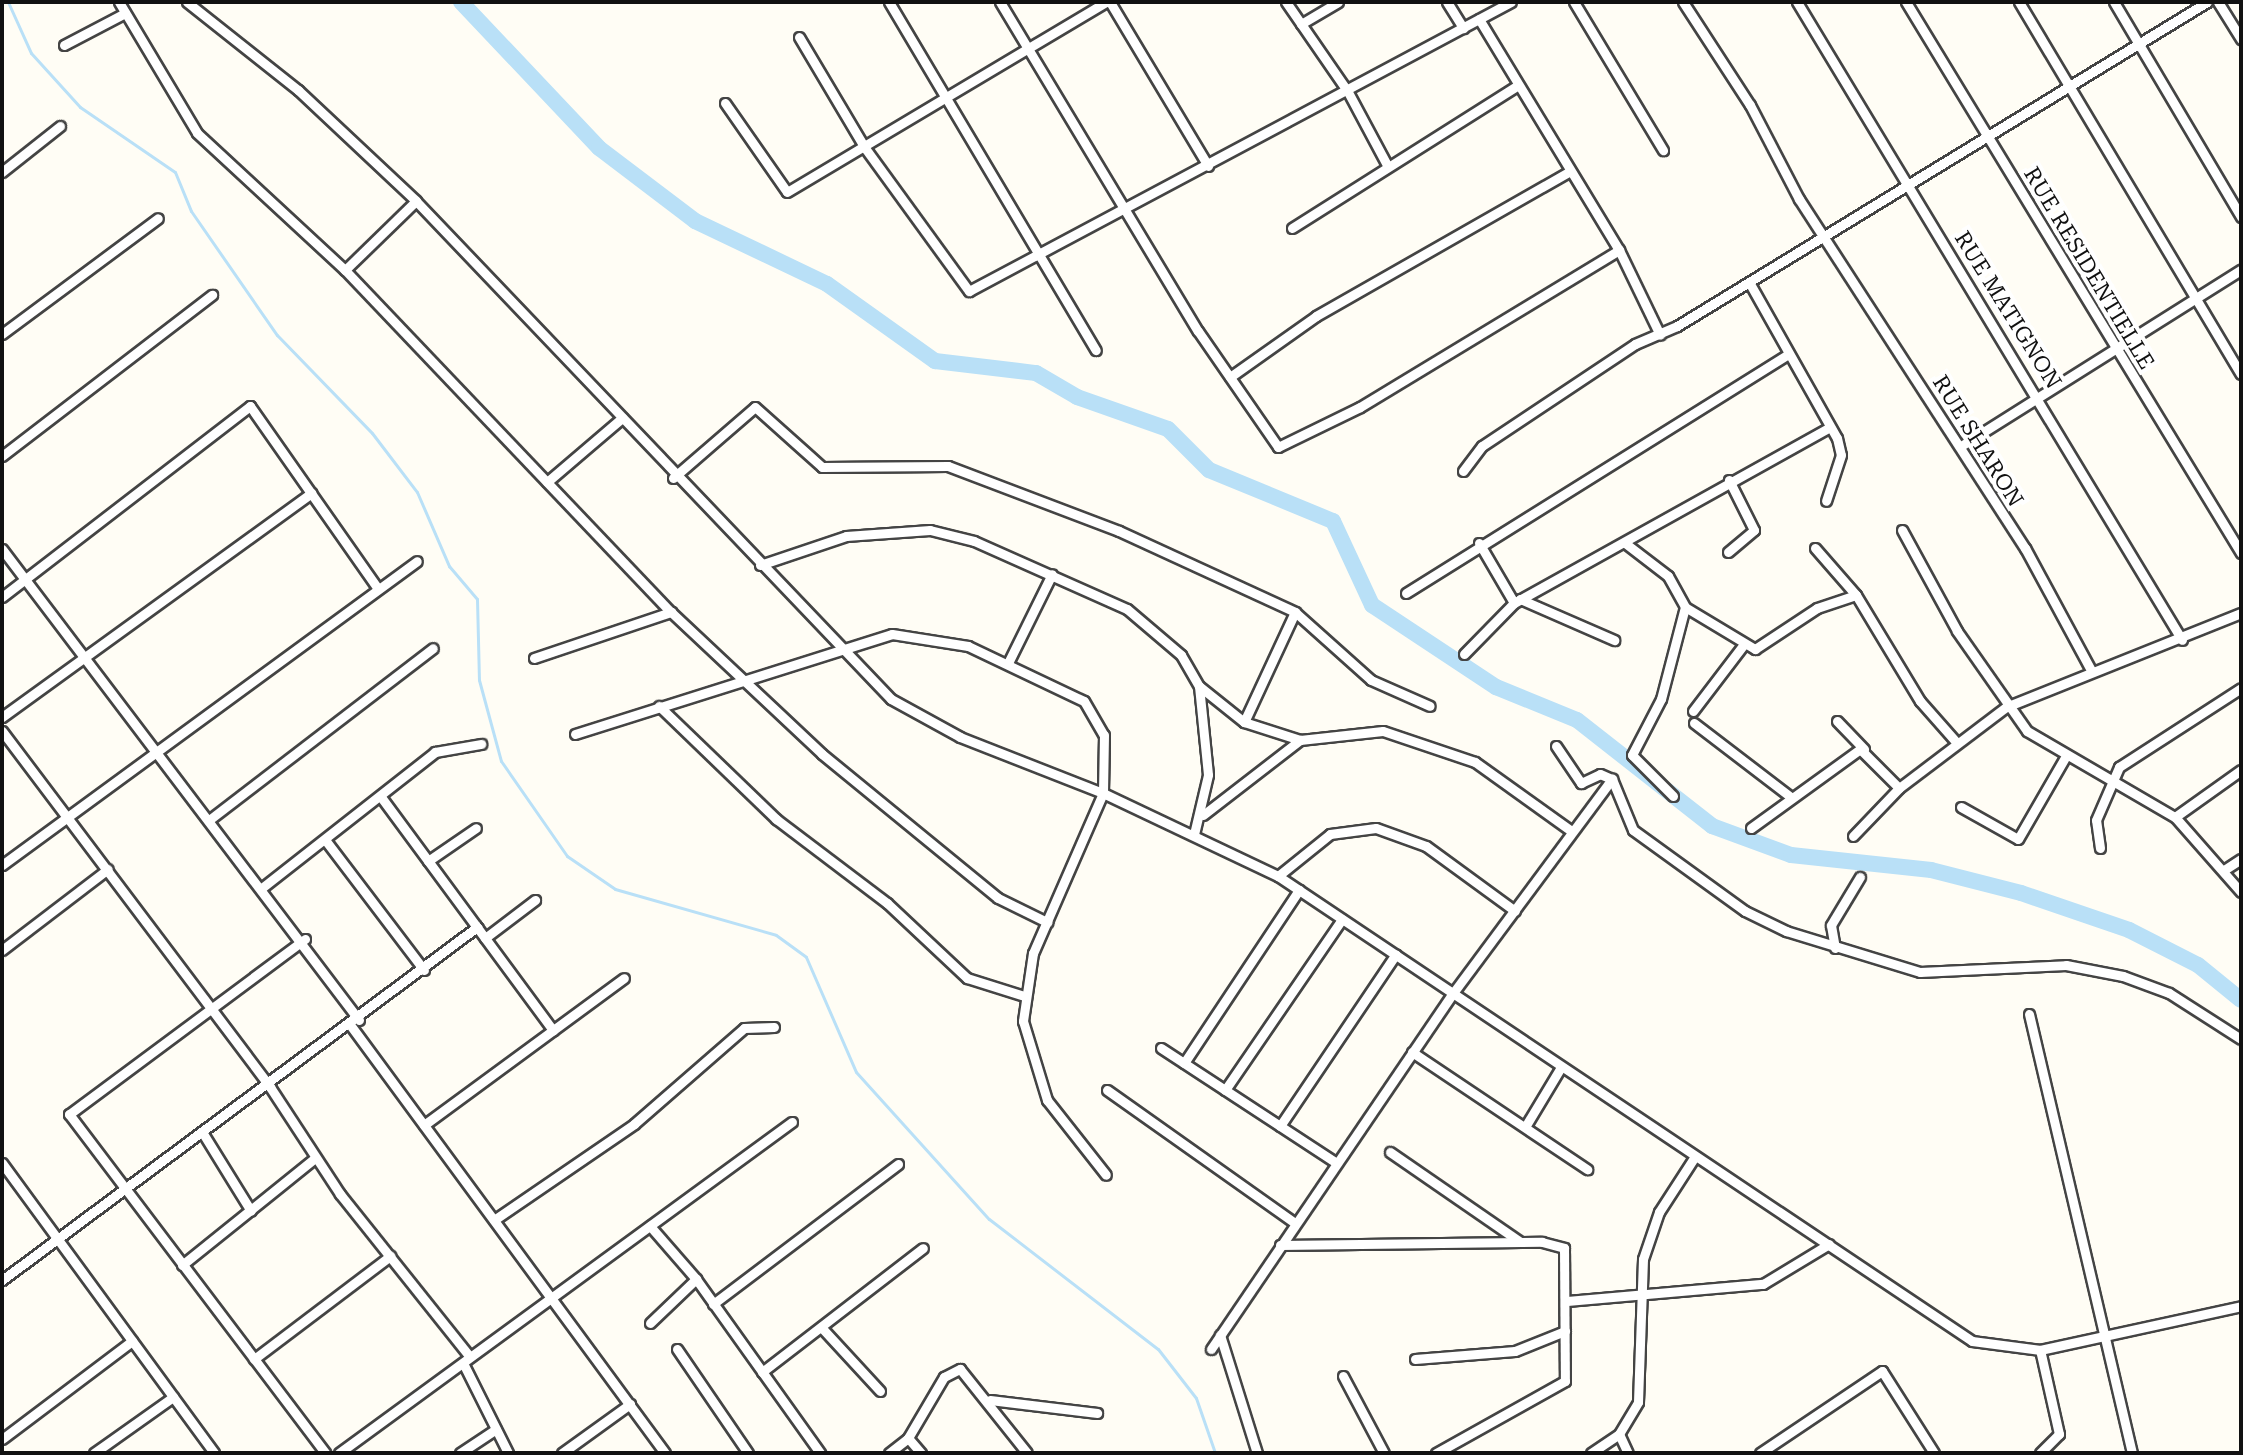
<!DOCTYPE html>
<html>
<head>
<meta charset="utf-8">
<style>
	body { margin:0 }
	#map { position:relative; width:2243px; height:1455px; overflow:hidden; background:#fffdf5; font-family:"Roboto Serif",serif }
	div>[style] { position:absolute }
	[style*='--x'] { left:calc(var(--x)*1px); top:calc(var(--y)*1px); width:calc(var(--w)*1px); rotate:calc(var(--a)*1deg) }
	.stream>* { height:3px; margin:-1.5px; padding:0 1.5px; transform-origin:1.5px; border-radius:1.5px; background:#b9e0f7 }
	.river>* { height:16px; margin:-8px; padding:0 8px; transform-origin:8px; border-radius:8px; background:#b9e0f7 }
	.roads { filter:drop-shadow(2px 0 #444) drop-shadow(-2px 0 #444) drop-shadow(0 2px #444) drop-shadow(0 -2px #444) }
	.street>* { height:9px; margin:-4.5px; padding:0 4.5px; transform-origin:4.5px; border-radius:4.5px; background:#fff }
	span { translate:-50% -50%; white-space:nowrap; text-align:center; line-height:1.15; -webkit-text-stroke:8px #fff; paint-order:stroke }
	.street-label { font-size:22px; color:#111 }
	.frame { position:absolute; inset:0; border:4px solid #111; pointer-events:none }
</style>
</head>
<body>
<div id="map">
	<div class="stream">
		<i style="--x:8;--y:2;--w:56;--a:65.7"></i>
		<i style="--x:31;--y:53;--w:73;--a:47.8"></i>
		<i style="--x:80;--y:107;--w:115;--a:34.4"></i>
		<i style="--x:175;--y:172;--w:42;--a:67.7"></i>
		<i style="--x:191;--y:211;--w:151;--a:55.3"></i>
		<i style="--x:277;--y:335;--w:136;--a:45.9"></i>
		<i style="--x:372;--y:433;--w:74;--a:52.7"></i>
		<i style="--x:417;--y:492;--w:81;--a:66.6"></i>
		<i style="--x:449;--y:566;--w:43;--a:49.7"></i>
		<i style="--x:477;--y:599;--w:81;--a:88.6"></i>
		<i style="--x:479;--y:680;--w:84;--a:74.8"></i>
		<i style="--x:501;--y:761;--w:116;--a:55.2"></i>
		<i style="--x:567;--y:856;--w:58;--a:34.5"></i>
		<i style="--x:615;--y:889;--w:167;--a:15.9"></i>
		<i style="--x:776;--y:935;--w:37;--a:36"></i>
		<i style="--x:806;--y:957;--w:125;--a:66.5"></i>
		<i style="--x:856;--y:1072;--w:198;--a:47.9"></i>
		<i style="--x:989;--y:1219;--w:213;--a:37.6"></i>
		<i style="--x:1158;--y:1349;--w:62;--a:52.2"></i>
		<i style="--x:1196;--y:1398;--w:58;--a:70.9"></i>
	</div>
	<div class="river">
		<i style="--x:461;--y:2;--w:201;--a:46.6"></i>
		<i style="--x:599;--y:148;--w:121;--a:37.2"></i>
		<i style="--x:695;--y:221;--w:146;--a:25.5"></i>
		<i style="--x:827;--y:284;--w:133;--a:35.5"></i>
		<i style="--x:935;--y:361;--w:102;--a:6.8"></i>
		<i style="--x:1036;--y:373;--w:48;--a:30.3"></i>
		<i style="--x:1077;--y:397;--w:96;--a:19.4"></i>
		<i style="--x:1168;--y:429;--w:58;--a:45"></i>
		<i style="--x:1209;--y:470;--w:134;--a:22.4"></i>
		<i style="--x:1333;--y:521;--w:93;--a:65.1"></i>
		<i style="--x:1372;--y:605;--w:149;--a:33.5"></i>
		<i style="--x:1496;--y:687;--w:87;--a:22.2"></i>
		<i style="--x:1577;--y:720;--w:172;--a:38.1"></i>
		<i style="--x:1712;--y:826;--w:84;--a:20.2"></i>
		<i style="--x:1791;--y:855;--w:141;--a:6.1"></i>
		<i style="--x:1931;--y:870;--w:93;--a:14.3"></i>
		<i style="--x:2021;--y:893;--w:114;--a:18.9"></i>
		<i style="--x:2129;--y:930;--w:77;--a:26.9"></i>
		<i style="--x:2198;--y:965;--w:55;--a:39.1"></i>
	</div>
	<div class="roads">
		<div class="street">
			<i style="--x:119;--y:2;--w:152;--a:59.2"></i>
			<i style="--x:197;--y:133;--w:202;--a:42.8"></i>
			<i style="--x:345;--y:270;--w:472;--a:46.4"></i>
			<i style="--x:671;--y:612;--w:207;--a:43.2"></i>
			<i style="--x:822;--y:754;--w:227;--a:39.3"></i>
			<i style="--x:998;--y:898;--w:55;--a:26.1"></i>
			<i style="--x:187;--y:2;--w:142;--a:38.4"></i>
			<i style="--x:298;--y:90;--w:162;--a:43.2"></i>
			<i style="--x:416;--y:201;--w:688;--a:46.35"></i>
			<i style="--x:891;--y:699;--w:79;--a:28.8"></i>
			<i style="--x:960;--y:737;--w:154;--a:21.4"></i>
			<i style="--x:1103;--y:793;--w:194;--a:25.4"></i>
			<i style="--x:1278;--y:876;--w:835;--a:33.82"></i>
			<i style="--x:1972;--y:1341;--w:69;--a:7.5"></i>
			<i style="--x:2040;--y:1350;--w:206;--a:-12.3"></i>
			<i style="--x:889;--y:2;--w:405;--a:59.3"></i>
			<i style="--x:1000;--y:2;--w:384;--a:59"></i>
			<i style="--x:1198;--y:331;--w:141;--a:55.4"></i>
			<i style="--x:1278;--y:447;--w:91;--a:-26"></i>
			<i style="--x:1360;--y:407;--w:303;--a:-31.2"></i>
			<i style="--x:1110;--y:2;--w:191;--a:59.1"></i>
			<i style="--x:1286;--y:2;--w:109;--a:55.4"></i>
			<i style="--x:1348;--y:92;--w:83;--a:61.9"></i>
			<i style="--x:1447;--y:2;--w:31;--a:58"></i>
			<i style="--x:1574;--y:2;--w:173;--a:59"></i>
			<i style="--x:1683;--y:2;--w:123;--a:57"></i>
			<i style="--x:1750;--y:105;--w:106;--a:62.5"></i>
			<i style="--x:1799;--y:199;--w:416;--a:57.1"></i>
			<i style="--x:2025;--y:548;--w:141;--a:61.6"></i>
			<i style="--x:1797;--y:2;--w:745;--a:58.89"></i>
			<i style="--x:1906;--y:2;--w:645;--a:58.7"></i>
			<i style="--x:2019;--y:2;--w:433;--a:59.2"></i>
			<i style="--x:2114;--y:2;--w:250;--a:59.4"></i>
			<i style="--x:2218;--y:2;--w:44;--a:58.1"></i>
			<i style="--x:1479;--y:19;--w:270;--a:58.8"></i>
			<i style="--x:1619;--y:250;--w:94;--a:64.2"></i>
			<i style="--x:1301;--y:24;--w:43;--a:-30.7"></i>
			<i style="--x:799;--y:37;--w:129;--a:59.3"></i>
			<i style="--x:865;--y:148;--w:177;--a:54"></i>
			<i style="--x:969;--y:291;--w:614;--a:-28.07"></i>
			<i style="--x:64;--y:45;--w:69;--a:-27.7"></i>
			<i style="--x:725;--y:103;--w:108;--a:55.1"></i>
			<i style="--x:787;--y:192;--w:371;--a:-30.8"></i>
			<i style="--x:2;--y:172;--w:74;--a:-38.4"></i>
			<i style="--x:1292;--y:228;--w:266;--a:-32.3"></i>
			<i style="--x:345;--y:270;--w:99;--a:-44.2"></i>
			<i style="--x:1749;--y:282;--w:179;--a:60.6"></i>
			<i style="--x:1837;--y:438;--w:17;--a:77"></i>
			<i style="--x:1841;--y:455;--w:48;--a:108.1"></i>
			<i style="--x:2;--y:334;--w:194;--a:-36.6"></i>
			<i style="--x:1230;--y:377;--w:105;--a:-35.3"></i>
			<i style="--x:1316;--y:316;--w:289;--a:-29.7"></i>
			<i style="--x:1961;--y:446;--w:331;--a:-32.2"></i>
			<i style="--x:2;--y:456;--w:265;--a:-37.5"></i>
			<i style="--x:1463;--y:471;--w:31;--a:-53"></i>
			<i style="--x:1482;--y:446;--w:184;--a:-33.7"></i>
			<i style="--x:1635;--y:344;--w:46;--a:-23.2"></i>
			<i style="--x:1677;--y:326;--w:621;--a:-31.44"></i>
			<i style="--x:673;--y:478;--w:108;--a:-40.9"></i>
			<i style="--x:755;--y:407;--w:90;--a:41.8"></i>
			<i style="--x:822;--y:467;--w:126;--a:-0.5"></i>
			<i style="--x:948;--y:466;--w:183;--a:20.8"></i>
			<i style="--x:1119;--y:531;--w:194;--a:24.7"></i>
			<i style="--x:1295;--y:612;--w:102;--a:41.8"></i>
			<i style="--x:1371;--y:680;--w:64;--a:23.8"></i>
			<i style="--x:547;--y:482;--w:99;--a:-40.5"></i>
			<i style="--x:1902;--y:530;--w:115;--a:61.4"></i>
			<i style="--x:1957;--y:631;--w:122;--a:55"></i>
			<i style="--x:2027;--y:731;--w:171;--a:30.2"></i>
			<i style="--x:2175;--y:817;--w:100;--a:48.7"></i>
			<i style="--x:1479;--y:543;--w:69;--a:59.7"></i>
			<i style="--x:1625;--y:543;--w:54;--a:37.5"></i>
			<i style="--x:1668;--y:576;--w:35;--a:61"></i>
			<i style="--x:1685;--y:607;--w:95;--a:104.6"></i>
			<i style="--x:1661;--y:699;--w:63;--a:117.4"></i>
			<i style="--x:1632;--y:755;--w:58;--a:45"></i>
			<i style="--x:1815;--y:548;--w:62;--a:48.9"></i>
			<i style="--x:2;--y:549;--w:591;--a:52.84"></i>
			<i style="--x:1728;--y:552;--w:34;--a:-40"></i>
			<i style="--x:1754;--y:530;--w:56;--a:-116.6"></i>
			<i style="--x:760;--y:565;--w:91;--a:-18.6"></i>
			<i style="--x:846;--y:536;--w:84;--a:-4.1"></i>
			<i style="--x:930;--y:530;--w:45;--a:14"></i>
			<i style="--x:974;--y:541;--w:167;--a:24"></i>
			<i style="--x:1127;--y:609;--w:71;--a:40.4"></i>
			<i style="--x:1181;--y:655;--w:36;--a:60"></i>
			<i style="--x:1199;--y:686;--w:89;--a:84.2"></i>
			<i style="--x:1208;--y:775;--w:61;--a:103.3"></i>
			<i style="--x:1406;--y:593;--w:451;--a:-32"></i>
			<i style="--x:2;--y:597;--w:313;--a:-37.6"></i>
			<i style="--x:250;--y:406;--w:223;--a:55"></i>
			<i style="--x:1520;--y:599;--w:103;--a:23.6"></i>
			<i style="--x:1685;--y:607;--w:82;--a:31"></i>
			<i style="--x:1755;--y:649;--w:74;--a:-33.5"></i>
			<i style="--x:1817;--y:608;--w:41;--a:-18.4"></i>
			<i style="--x:1856;--y:595;--w:124;--a:58.9"></i>
			<i style="--x:1920;--y:701;--w:56;--a:48.6"></i>
			<i style="--x:1464;--y:654;--w:71;--a:-45.6"></i>
			<i style="--x:1514;--y:603;--w:360;--a:-29.1"></i>
			<i style="--x:534;--y:658;--w:145;--a:-18.6"></i>
			<i style="--x:1008;--y:663;--w:99;--a:-63.7"></i>
			<i style="--x:1199;--y:686;--w:58;--a:38.7"></i>
			<i style="--x:1244;--y:722;--w:59;--a:17.8"></i>
			<i style="--x:659;--y:706;--w:163;--a:44"></i>
			<i style="--x:776;--y:819;--w:139;--a:37.1"></i>
			<i style="--x:887;--y:903;--w:110;--a:43.2"></i>
			<i style="--x:967;--y:978;--w:60;--a:17.5"></i>
			<i style="--x:1693;--y:711;--w:84;--a:-52.7"></i>
			<i style="--x:2;--y:717;--w:382;--a:-35.9"></i>
			<i style="--x:1837;--y:721;--w:39;--a:46"></i>
			<i style="--x:1244;--y:722;--w:121;--a:-65.1"></i>
			<i style="--x:1694;--y:723;--w:123;--a:37.4"></i>
			<i style="--x:2;--y:731;--w:446;--a:53"></i>
			<i style="--x:270;--y:1087;--w:128;--a:56.8"></i>
			<i style="--x:340;--y:1194;--w:208;--a:51.4"></i>
			<i style="--x:575;--y:734;--w:332;--a:-17.5"></i>
			<i style="--x:892;--y:634;--w:77;--a:9"></i>
			<i style="--x:968;--y:646;--w:128;--a:25.4"></i>
			<i style="--x:1084;--y:701;--w:39;--a:60"></i>
			<i style="--x:1104;--y:735;--w:58;--a:91"></i>
			<i style="--x:1103;--y:793;--w:175;--a:113.6"></i>
			<i style="--x:1033;--y:953;--w:69;--a:98.4"></i>
			<i style="--x:1023;--y:1021;--w:83;--a:73.1"></i>
			<i style="--x:1047;--y:1100;--w:95;--a:51.8"></i>
			<i style="--x:1556;--y:746;--w:45;--a:56"></i>
			<i style="--x:1581;--y:783;--w:21;--a:-25"></i>
			<i style="--x:1600;--y:774;--w:13;--a:23"></i>
			<i style="--x:1612;--y:779;--w:55;--a:67.6"></i>
			<i style="--x:1633;--y:830;--w:138;--a:35.9"></i>
			<i style="--x:1745;--y:911;--w:46;--a:26"></i>
			<i style="--x:1786;--y:931;--w:140;--a:17"></i>
			<i style="--x:1920;--y:972;--w:146;--a:-2.7"></i>
			<i style="--x:2066;--y:965;--w:58;--a:10.9"></i>
			<i style="--x:2123;--y:976;--w:49;--a:20.3"></i>
			<i style="--x:2169;--y:993;--w:85;--a:32.6"></i>
			<i style="--x:381;--y:797;--w:290;--a:53.6"></i>
			<i style="--x:1961;--y:807;--w:65;--a:29.3"></i>
			<i style="--x:2018;--y:839;--w:96;--a:-60"></i>
			<i style="--x:1203;--y:815;--w:123;--a:-37.7"></i>
			<i style="--x:1300;--y:740;--w:83;--a:-6.2"></i>
			<i style="--x:1383;--y:731;--w:97;--a:18.6"></i>
			<i style="--x:1475;--y:762;--w:117;--a:35.6"></i>
			<i style="--x:2175;--y:817;--w:81;--a:-35.5"></i>
			<i style="--x:209;--y:820;--w:282;--a:-37.5"></i>
			<i style="--x:1751;--y:828;--w:135;--a:-35.9"></i>
			<i style="--x:1860;--y:749;--w:55;--a:45"></i>
			<i style="--x:1853;--y:836;--w:66;--a:-46.2"></i>
			<i style="--x:1899;--y:788;--w:134;--a:-37.1"></i>
			<i style="--x:2006;--y:707;--w:253;--a:-21.8"></i>
			<i style="--x:326;--y:841;--w:162;--a:52.8"></i>
			<i style="--x:2100;--y:848;--w:28;--a:-98"></i>
			<i style="--x:2096;--y:820;--w:58;--a:-66.5"></i>
			<i style="--x:2119;--y:767;--w:145;--a:-32.9"></i>
			<i style="--x:428;--y:861;--w:58;--a:-34.5"></i>
			<i style="--x:2;--y:865;--w:514;--a:-36.22"></i>
			<i style="--x:2224;--y:870;--w:20;--a:-33"></i>
			<i style="--x:1278;--y:876;--w:67;--a:-38.9"></i>
			<i style="--x:1330;--y:834;--w:46;--a:-7.4"></i>
			<i style="--x:1376;--y:828;--w:53;--a:19.8"></i>
			<i style="--x:1426;--y:846;--w:110;--a:36.1"></i>
			<i style="--x:263;--y:887;--w:219;--a:-38.1"></i>
			<i style="--x:435;--y:752;--w:47;--a:-9.9"></i>
			<i style="--x:485;--y:938;--w:63;--a:-37.2"></i>
			<i style="--x:305;--y:939;--w:294;--a:143.4"></i>
			<i style="--x:69;--y:1114;--w:425;--a:52.9"></i>
			<i style="--x:1835;--y:948;--w:23;--a:-100"></i>
			<i style="--x:1831;--y:925;--w:56;--a:-58.9"></i>
			<i style="--x:2;--y:950;--w:133;--a:-37.4"></i>
			<i style="--x:2029;--y:1014;--w:451;--a:76.8"></i>
			<i style="--x:351;--y:1026;--w:530;--a:53.67"></i>
			<i style="--x:1161;--y:1048;--w:208;--a:33.2"></i>
			<i style="--x:1412;--y:1052;--w:211;--a:33.8"></i>
			<i style="--x:1184;--y:1063;--w:208;--a:-56.4"></i>
			<i style="--x:1107;--y:1090;--w:230;--a:35.3"></i>
			<i style="--x:1225;--y:1090;--w:207;--a:-55.6"></i>
			<i style="--x:424;--y:1125;--w:248;--a:-36.3"></i>
			<i style="--x:1280;--y:1126;--w:207;--a:-56"></i>
			<i style="--x:1525;--y:1127;--w:70;--a:-59"></i>
			<i style="--x:204;--y:1135;--w:89;--a:58.3"></i>
			<i style="--x:1390;--y:1152;--w:157;--a:34.6"></i>
			<i style="--x:2;--y:1163;--w:359;--a:53.8"></i>
			<i style="--x:494;--y:1220;--w:170;--a:-34.4"></i>
			<i style="--x:634;--y:1124;--w:146;--a:-41.1"></i>
			<i style="--x:744;--y:1028;--w:30;--a:-2"></i>
			<i style="--x:650;--y:1226;--w:70;--a:49"></i>
			<i style="--x:696;--y:1279;--w:214;--a:54.5"></i>
			<i style="--x:1280;--y:1245;--w:262;--a:-0.7"></i>
			<i style="--x:1542;--y:1242;--w:23;--a:15"></i>
			<i style="--x:1564;--y:1248;--w:133;--a:89.6"></i>
			<i style="--x:1565;--y:1381;--w:148;--a:150.8"></i>
			<i style="--x:182;--y:1265;--w:171;--a:-38.8"></i>
			<i style="--x:2;--y:1280;--w:592;--a:-36.62"></i>
			<i style="--x:1567;--y:1301;--w:197;--a:-5"></i>
			<i style="--x:1763;--y:1284;--w:77;--a:-31.2"></i>
			<i style="--x:713;--y:1304;--w:232;--a:-37.1"></i>
			<i style="--x:650;--y:1323;--w:64;--a:-43.7"></i>
			<i style="--x:821;--y:1327;--w:87;--a:47.3"></i>
			<i style="--x:1220;--y:1335;--w:124;--a:72.6"></i>
			<i style="--x:677;--y:1349;--w:126;--a:55.7"></i>
			<i style="--x:1211;--y:1349;--w:430;--a:-55.8"></i>
			<i style="--x:1453;--y:993;--w:267;--a:-53.4"></i>
			<i style="--x:254;--y:1359;--w:171;--a:-37.1"></i>
			<i style="--x:1415;--y:1359;--w:100;--a:-4.6"></i>
			<i style="--x:1515;--y:1351;--w:54;--a:-21.8"></i>
			<i style="--x:463;--y:1363;--w:101;--a:63.4"></i>
			<i style="--x:762;--y:1372;--w:203;--a:-37.6"></i>
			<i style="--x:1343;--y:1376;--w:87;--a:62"></i>
			<i style="--x:990;--y:1400;--w:108;--a:6.9"></i>
			<i style="--x:1619;--y:1434;--w:21;--a:65"></i>
			<i style="--x:908;--y:1438;--w:20;--a:49"></i>
			<i style="--x:2;--y:1439;--w:163;--a:-37"></i>
			<i style="--x:94;--y:1453;--w:97;--a:-35.3"></i>
			<i style="--x:339;--y:1453;--w:561;--a:-36.16"></i>
			<i style="--x:460;--y:1453;--w:43;--a:-33.7"></i>
			<i style="--x:562;--y:1453;--w:84;--a:-35.8"></i>
			<i style="--x:889;--y:1453;--w:24;--a:-38"></i>
			<i style="--x:908;--y:1438;--w:71;--a:-59.5"></i>
			<i style="--x:944;--y:1377;--w:18;--a:-27"></i>
			<i style="--x:960;--y:1369;--w:107;--a:51.4"></i>
			<i style="--x:1591;--y:1453;--w:34;--a:-34"></i>
			<i style="--x:1619;--y:1434;--w:37;--a:-59"></i>
			<i style="--x:1638;--y:1402;--w:143;--a:-88"></i>
			<i style="--x:1643;--y:1259;--w:50;--a:-71.2"></i>
			<i style="--x:1659;--y:1212;--w:64;--a:-57.1"></i>
			<i style="--x:1760;--y:1453;--w:147;--a:-33.9"></i>
			<i style="--x:1882;--y:1371;--w:97;--a:57.6"></i>
			<i style="--x:2040;--y:1453;--w:27;--a:-45"></i>
			<i style="--x:2059;--y:1434;--w:86;--a:-102.7"></i>
		</div>
	</div>
	<div class="street-label">
		<span style="left:2089px;top:268px;rotate:59deg">RUE RESIDENTIELLE</span>
		<span style="left:2008px;top:310px;rotate:58deg">RUE MATIGNON</span>
		<span style="left:1978px;top:441px;rotate:58deg">RUE SHARON</span>
	</div>
	<div class="frame"></div>
</div>
</body>
</html>
